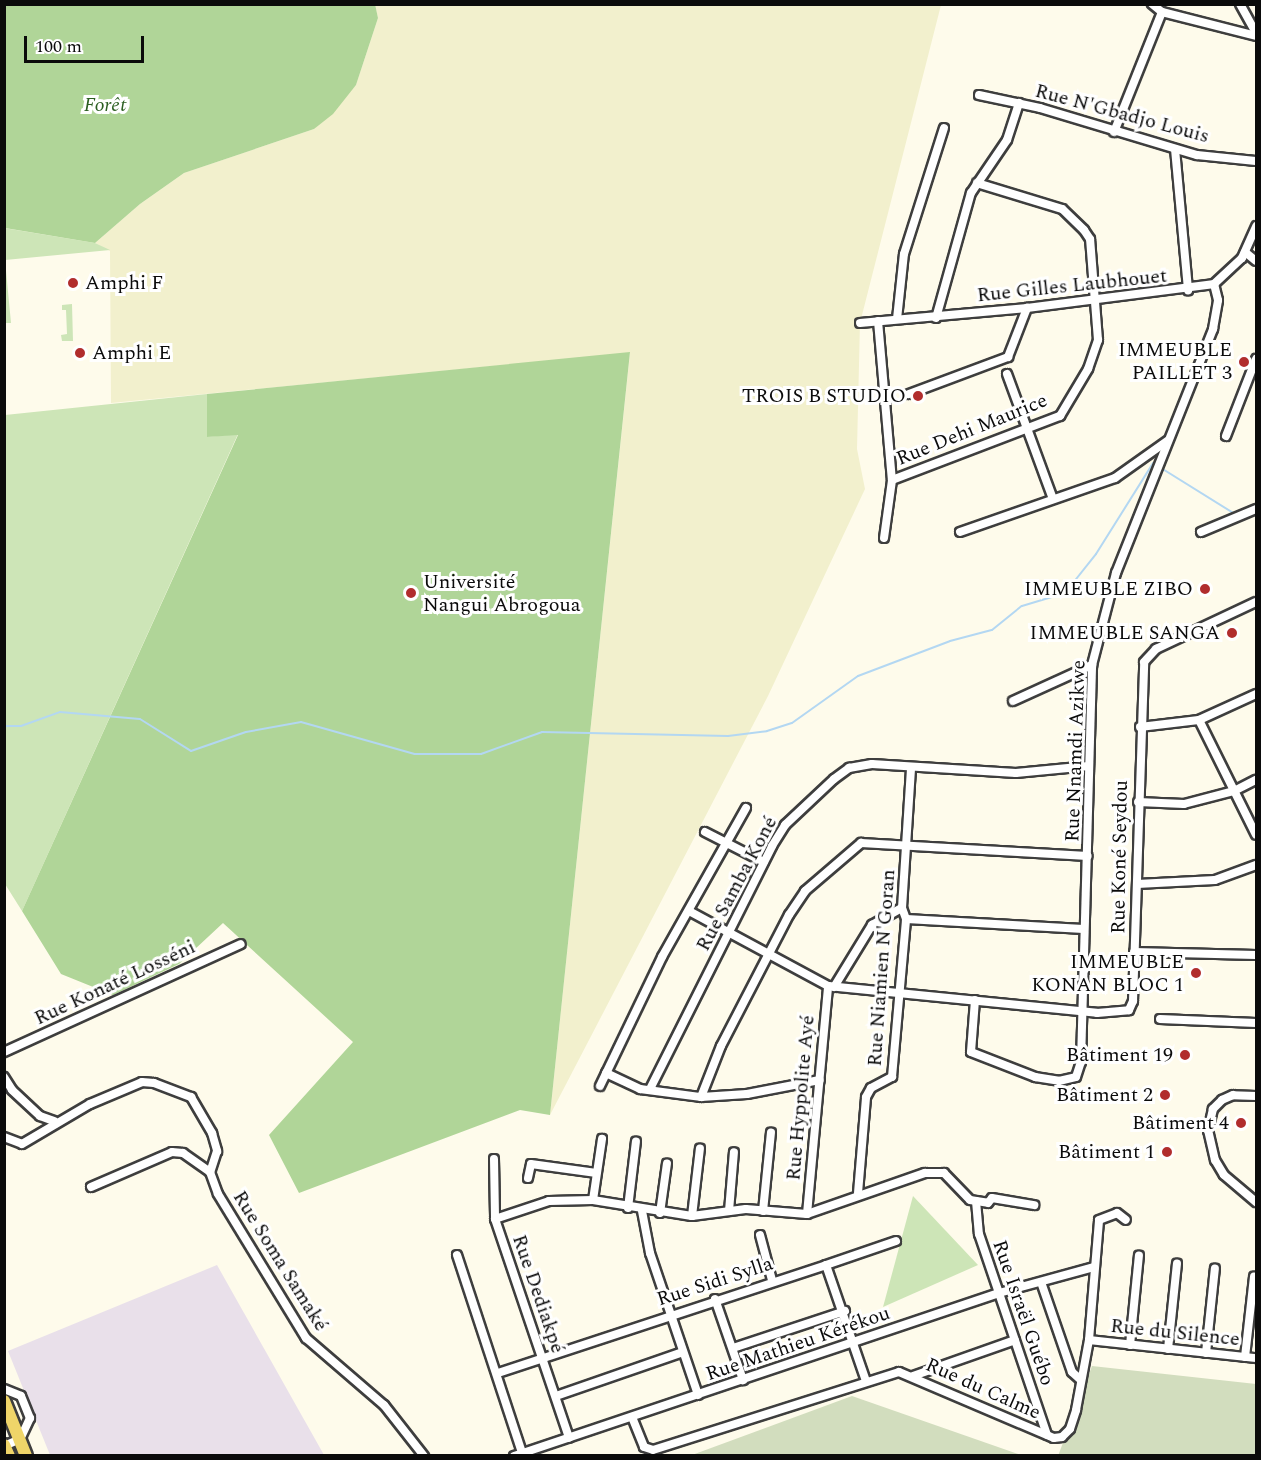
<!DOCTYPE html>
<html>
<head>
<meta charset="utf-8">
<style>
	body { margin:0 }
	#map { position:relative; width:1261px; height:1460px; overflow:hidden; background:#fefbeb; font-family:Spectral,serif }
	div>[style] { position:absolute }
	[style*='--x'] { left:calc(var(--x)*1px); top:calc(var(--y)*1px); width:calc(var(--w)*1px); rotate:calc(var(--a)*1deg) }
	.industrial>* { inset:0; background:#e9e0ea }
	.farmland>* { inset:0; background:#f2f0cd }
	.green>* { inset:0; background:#cde5b7 }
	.forest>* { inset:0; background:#b0d598 }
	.cemetery>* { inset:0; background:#d2ddbe }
	.stream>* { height:2px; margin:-1px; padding:0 1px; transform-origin:1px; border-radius:1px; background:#b3d7f2 }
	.roads { filter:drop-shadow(2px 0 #3e3e3e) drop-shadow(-2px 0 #3e3e3e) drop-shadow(0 2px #3e3e3e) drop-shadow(0 -2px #3e3e3e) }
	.minor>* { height:8px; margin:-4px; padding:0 4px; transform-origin:4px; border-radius:4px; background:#fff }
	.primary>* { height:12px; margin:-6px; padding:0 6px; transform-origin:6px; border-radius:6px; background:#efd569 }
	.dots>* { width:16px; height:16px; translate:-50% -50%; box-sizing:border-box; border:3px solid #fff; border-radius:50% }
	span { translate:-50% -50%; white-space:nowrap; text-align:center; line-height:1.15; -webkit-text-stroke:6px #fff; paint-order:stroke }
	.park-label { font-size:20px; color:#2b5e21; font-style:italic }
	.street-label { font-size:20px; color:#0b0b0b }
	.poi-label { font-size:20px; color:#0b0b0b }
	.left { translate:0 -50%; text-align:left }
	.right { translate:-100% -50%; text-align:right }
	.frame { position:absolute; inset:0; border:6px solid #0b0b0b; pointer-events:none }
	.scale { position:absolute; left:24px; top:36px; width:120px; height:27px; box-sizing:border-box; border:3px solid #0b0b0b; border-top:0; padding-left:8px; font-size:18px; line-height:21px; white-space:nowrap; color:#0b0b0b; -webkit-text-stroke:4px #fff; paint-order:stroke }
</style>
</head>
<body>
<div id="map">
	<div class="industrial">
		<i style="clip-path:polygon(217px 1265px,324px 1455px,50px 1455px,8px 1351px)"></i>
	</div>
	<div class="farmland">
		<i style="clip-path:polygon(375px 5px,941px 5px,860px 323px,857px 449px,865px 489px,768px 696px,550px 1115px,630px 353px,111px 403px,110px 251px,95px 243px,140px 204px,184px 173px,314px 129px,356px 85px,378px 18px)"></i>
	</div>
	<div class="green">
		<i style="clip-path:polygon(4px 228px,95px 243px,110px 250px,5px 260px,11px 323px,5px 323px)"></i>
		<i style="clip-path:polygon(72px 304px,73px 341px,62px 341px,61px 335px,67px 334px,66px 310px,62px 310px,62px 305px)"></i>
		<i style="clip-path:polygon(207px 394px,207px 437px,238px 434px,22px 911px,5px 884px,5px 415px)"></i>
		<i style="clip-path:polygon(913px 1196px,978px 1265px,883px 1307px)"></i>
	</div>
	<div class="forest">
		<i style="clip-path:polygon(375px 4px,378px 18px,356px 85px,333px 114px,314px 129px,184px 173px,140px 204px,95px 243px,5px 228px,5px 5px)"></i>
		<i style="clip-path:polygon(630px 352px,550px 1115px,520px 1110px,299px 1193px,269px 1135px,353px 1042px,223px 923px,179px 964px,113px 995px,61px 974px,22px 911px,238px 435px,207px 437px,207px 394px)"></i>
	</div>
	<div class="cemetery">
		<i style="clip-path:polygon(1092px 1366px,1256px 1384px,1256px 1455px,1058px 1456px)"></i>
		<i style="clip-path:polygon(852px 1396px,1021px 1455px,692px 1455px)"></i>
	</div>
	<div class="stream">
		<i style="--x:4;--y:726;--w:17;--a:0"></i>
		<i style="--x:21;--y:726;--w:41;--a:-19.7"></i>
		<i style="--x:60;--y:712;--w:80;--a:5"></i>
		<i style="--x:140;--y:719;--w:60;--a:32.1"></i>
		<i style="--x:191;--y:751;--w:58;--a:-19.1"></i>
		<i style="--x:246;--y:732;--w:56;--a:-10.3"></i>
		<i style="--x:301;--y:722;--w:118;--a:15.7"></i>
		<i style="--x:415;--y:754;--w:66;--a:0"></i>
		<i style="--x:481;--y:754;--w:65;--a:-19.8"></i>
		<i style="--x:542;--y:732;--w:186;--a:1.2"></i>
		<i style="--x:728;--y:736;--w:39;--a:-7"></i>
		<i style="--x:767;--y:731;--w:26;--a:-18"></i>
		<i style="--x:792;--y:723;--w:81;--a:-35.5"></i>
		<i style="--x:858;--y:676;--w:98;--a:-20.8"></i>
		<i style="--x:950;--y:641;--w:43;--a:-14.7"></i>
		<i style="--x:992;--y:630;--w:38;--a:-39"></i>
		<i style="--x:1022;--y:606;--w:45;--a:-16.8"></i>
		<i style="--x:1065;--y:593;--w:50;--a:-51.5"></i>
		<i style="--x:1096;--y:554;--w:107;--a:-57.9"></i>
		<i style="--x:1153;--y:463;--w:97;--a:31.9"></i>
	</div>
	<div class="roads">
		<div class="minor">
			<i style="--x:1152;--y:4;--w:13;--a:39"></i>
			<i style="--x:1162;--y:12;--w:97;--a:14.3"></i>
			<i style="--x:1240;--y:4;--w:33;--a:61"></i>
			<i style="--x:979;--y:95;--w:62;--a:12"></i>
			<i style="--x:1040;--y:108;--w:164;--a:16.7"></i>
			<i style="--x:1197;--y:155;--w:59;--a:5.8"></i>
			<i style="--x:1114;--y:132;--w:129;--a:-68.2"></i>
			<i style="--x:1175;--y:149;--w:142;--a:84.7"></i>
			<i style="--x:1245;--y:252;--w:14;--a:39"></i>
			<i style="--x:936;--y:318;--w:130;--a:-74.4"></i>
			<i style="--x:971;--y:193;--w:64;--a:-55.8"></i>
			<i style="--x:1007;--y:140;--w:39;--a:-72"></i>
			<i style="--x:897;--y:319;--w:65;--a:-83.9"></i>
			<i style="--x:904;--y:254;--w:132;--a:-72.4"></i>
			<i style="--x:878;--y:321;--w:160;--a:85"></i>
			<i style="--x:860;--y:323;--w:168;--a:-5.1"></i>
			<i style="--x:1027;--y:308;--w:189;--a:-7.3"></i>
			<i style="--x:1214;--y:284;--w:38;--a:-43"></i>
			<i style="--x:1242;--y:258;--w:35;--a:-66"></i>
			<i style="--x:1007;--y:374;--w:133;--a:69.8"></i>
			<i style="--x:909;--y:394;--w:106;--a:-20.5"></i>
			<i style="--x:1008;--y:357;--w:53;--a:-68.8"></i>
			<i style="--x:1226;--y:436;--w:83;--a:-68.7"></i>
			<i style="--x:960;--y:532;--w:164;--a:-19.2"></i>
			<i style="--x:1115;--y:478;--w:64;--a:-35.4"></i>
			<i style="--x:1201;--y:532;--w:60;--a:-22.7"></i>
			<i style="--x:884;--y:538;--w:59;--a:-82.1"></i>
			<i style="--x:892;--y:480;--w:180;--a:-20.9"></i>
			<i style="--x:1060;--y:416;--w:55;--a:-59.2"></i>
			<i style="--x:1088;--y:369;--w:31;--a:-71"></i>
			<i style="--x:1098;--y:340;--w:101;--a:-94.5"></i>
			<i style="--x:1090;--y:239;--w:11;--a:-124"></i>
			<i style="--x:1084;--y:230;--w:30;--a:-136"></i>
			<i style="--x:1062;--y:209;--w:89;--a:-163"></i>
			<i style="--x:1013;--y:701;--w:87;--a:-24.5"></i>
			<i style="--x:1199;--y:720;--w:128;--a:63.6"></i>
			<i style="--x:1140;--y:727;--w:59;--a:-6.8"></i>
			<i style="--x:1199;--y:720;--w:63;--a:-24.5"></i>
			<i style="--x:1138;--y:802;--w:46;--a:2.5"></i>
			<i style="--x:1184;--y:804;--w:52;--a:-14.6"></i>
			<i style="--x:1234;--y:791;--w:25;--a:-27"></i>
			<i style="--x:705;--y:832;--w:66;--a:27"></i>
			<i style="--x:1137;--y:884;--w:78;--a:-2.9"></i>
			<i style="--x:1215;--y:880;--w:44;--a:-20.1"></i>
			<i style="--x:689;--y:911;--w:158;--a:28.3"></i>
			<i style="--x:828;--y:986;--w:270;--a:5.7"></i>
			<i style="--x:1097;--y:1013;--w:32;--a:-5"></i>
			<i style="--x:1129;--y:1010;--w:10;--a:-66"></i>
			<i style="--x:1133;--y:1001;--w:339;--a:-88.1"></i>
			<i style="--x:1144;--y:662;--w:18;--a:-47"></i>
			<i style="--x:1156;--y:649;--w:110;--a:-25.2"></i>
			<i style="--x:906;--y:919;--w:178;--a:3.2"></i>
			<i style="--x:1134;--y:952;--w:122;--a:1.4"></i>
			<i style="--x:834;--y:987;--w:73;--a:-58.5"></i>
			<i style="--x:872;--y:925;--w:34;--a:-30"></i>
			<i style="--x:975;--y:1000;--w:52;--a:94.4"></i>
			<i style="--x:971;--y:1052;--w:69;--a:21.3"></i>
			<i style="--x:1035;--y:1077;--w:24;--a:9"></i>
			<i style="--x:1059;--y:1081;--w:17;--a:-13"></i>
			<i style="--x:1076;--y:1077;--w:16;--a:-72"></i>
			<i style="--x:1081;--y:1062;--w:397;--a:-88.4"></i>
			<i style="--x:1092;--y:665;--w:95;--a:-75.4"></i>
			<i style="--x:1116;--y:573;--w:263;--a:-68.3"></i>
			<i style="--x:1213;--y:329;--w:29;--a:-80"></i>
			<i style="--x:1218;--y:300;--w:16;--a:-104"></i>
			<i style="--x:1160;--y:1019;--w:96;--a:2.4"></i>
			<i style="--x:4;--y:1052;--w:260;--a:-24.5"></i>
			<i style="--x:606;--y:1073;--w:38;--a:25"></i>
			<i style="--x:640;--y:1089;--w:62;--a:7.5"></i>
			<i style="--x:701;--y:1097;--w:46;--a:-3.7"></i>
			<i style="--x:747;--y:1094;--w:74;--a:-10.9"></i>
			<i style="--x:4;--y:1077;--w:15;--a:58"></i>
			<i style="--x:12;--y:1090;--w:38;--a:43"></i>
			<i style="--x:40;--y:1116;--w:15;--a:20"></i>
			<i style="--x:600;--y:1086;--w:143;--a:-64.3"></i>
			<i style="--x:662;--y:957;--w:171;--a:-60.6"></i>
			<i style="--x:650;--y:1089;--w:272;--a:-63.3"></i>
			<i style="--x:772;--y:846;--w:25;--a:-58"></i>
			<i style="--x:785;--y:825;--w:67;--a:-43.2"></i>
			<i style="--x:834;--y:779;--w:19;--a:-36"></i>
			<i style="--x:849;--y:768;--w:23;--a:-10"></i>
			<i style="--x:872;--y:764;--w:144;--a:3.6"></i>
			<i style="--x:1016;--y:773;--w:73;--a:-5.5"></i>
			<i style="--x:1256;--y:1096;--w:23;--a:-178"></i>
			<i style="--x:1233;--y:1095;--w:12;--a:156"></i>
			<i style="--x:1222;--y:1100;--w:13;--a:135"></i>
			<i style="--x:1213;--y:1109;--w:22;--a:103"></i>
			<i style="--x:1208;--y:1130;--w:31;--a:77"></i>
			<i style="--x:1215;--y:1160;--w:17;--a:59"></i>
			<i style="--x:1224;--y:1175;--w:42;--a:40.2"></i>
			<i style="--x:701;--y:1097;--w:55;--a:-68.6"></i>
			<i style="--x:721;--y:1046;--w:148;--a:-62.6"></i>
			<i style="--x:789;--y:915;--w:29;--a:-56"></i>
			<i style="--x:805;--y:891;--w:74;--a:-40.6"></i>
			<i style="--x:861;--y:843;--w:227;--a:3.3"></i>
			<i style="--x:4;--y:1137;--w:19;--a:21"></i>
			<i style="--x:22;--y:1144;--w:79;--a:-30.5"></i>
			<i style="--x:90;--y:1104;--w:56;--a:-22.9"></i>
			<i style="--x:142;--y:1082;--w:12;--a:5"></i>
			<i style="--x:154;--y:1083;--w:40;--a:21"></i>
			<i style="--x:191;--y:1097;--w:42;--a:59.7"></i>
			<i style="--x:212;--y:1133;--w:19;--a:74"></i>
			<i style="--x:217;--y:1151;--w:22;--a:108"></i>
			<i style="--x:494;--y:1159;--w:60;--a:89"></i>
			<i style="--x:495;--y:1219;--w:231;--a:71.3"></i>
			<i style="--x:528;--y:1178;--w:14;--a:-78"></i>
			<i style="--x:531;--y:1164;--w:66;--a:7.9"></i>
			<i style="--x:91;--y:1187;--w:88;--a:-23.4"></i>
			<i style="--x:172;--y:1152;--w:11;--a:5"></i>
			<i style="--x:183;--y:1153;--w:33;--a:35"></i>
			<i style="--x:210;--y:1172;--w:23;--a:70"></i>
			<i style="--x:218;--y:1194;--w:169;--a:58.6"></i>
			<i style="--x:306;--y:1338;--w:103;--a:40.7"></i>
			<i style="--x:384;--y:1405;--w:65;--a:51.9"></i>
			<i style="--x:858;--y:1193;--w:96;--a:-85.2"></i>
			<i style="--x:866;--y:1097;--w:10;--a:-61"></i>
			<i style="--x:871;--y:1088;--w:24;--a:-28"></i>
			<i style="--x:892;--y:1077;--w:159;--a:-84.9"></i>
			<i style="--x:906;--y:919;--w:12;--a:-110"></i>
			<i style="--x:902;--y:908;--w:141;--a:-86.3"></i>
			<i style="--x:593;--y:1200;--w:62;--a:-81.6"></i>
			<i style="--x:976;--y:1201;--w:33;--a:85"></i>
			<i style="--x:979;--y:1234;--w:212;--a:71.3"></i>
			<i style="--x:628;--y:1208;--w:67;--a:-83.2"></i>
			<i style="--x:642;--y:1211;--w:43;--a:79.2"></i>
			<i style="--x:650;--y:1253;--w:150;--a:71.3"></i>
			<i style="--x:729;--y:1211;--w:59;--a:-85.2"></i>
			<i style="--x:763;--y:1211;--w:79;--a:-84.2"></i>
			<i style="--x:660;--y:1213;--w:50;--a:-82"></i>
			<i style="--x:807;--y:1214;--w:229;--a:-84.7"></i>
			<i style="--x:692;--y:1216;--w:68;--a:-83.3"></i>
			<i style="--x:495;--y:1219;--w:57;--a:-18.4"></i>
			<i style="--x:549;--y:1201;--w:44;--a:-1.3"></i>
			<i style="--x:593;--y:1200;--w:100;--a:9.2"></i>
			<i style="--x:692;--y:1216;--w:54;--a:-7.4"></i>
			<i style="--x:746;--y:1209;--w:61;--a:4.7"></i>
			<i style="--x:807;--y:1214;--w:125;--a:-19.2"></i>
			<i style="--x:925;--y:1173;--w:19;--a:0"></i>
			<i style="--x:944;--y:1173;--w:37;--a:46"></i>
			<i style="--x:970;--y:1200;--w:18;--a:9"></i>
			<i style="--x:988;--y:1203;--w:6;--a:-51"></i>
			<i style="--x:992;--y:1198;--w:43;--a:9.5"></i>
			<i style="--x:760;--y:1235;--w:47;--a:75.1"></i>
			<i style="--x:457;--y:1255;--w:208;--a:71.8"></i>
			<i style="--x:826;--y:1265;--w:74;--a:-18.9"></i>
			<i style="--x:1041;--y:1282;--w:95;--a:71"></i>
			<i style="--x:1072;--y:1372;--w:12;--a:42"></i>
			<i style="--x:715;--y:1299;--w:86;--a:70.9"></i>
			<i style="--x:1089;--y:1340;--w:168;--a:6.2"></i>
			<i style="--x:1130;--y:1345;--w:90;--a:-84.3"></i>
			<i style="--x:733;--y:1348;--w:118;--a:-18.3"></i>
			<i style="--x:1168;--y:1349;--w:86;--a:-84"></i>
			<i style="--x:1206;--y:1353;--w:85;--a:-84"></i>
			<i style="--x:1245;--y:1357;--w:81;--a:-83.6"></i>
			<i style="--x:498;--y:1373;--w:345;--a:-18.2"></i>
			<i style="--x:826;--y:1265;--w:123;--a:71"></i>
			<i style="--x:913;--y:1376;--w:108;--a:-19.4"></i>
			<i style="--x:4;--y:1389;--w:18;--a:22"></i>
			<i style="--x:21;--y:1396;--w:24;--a:68"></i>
			<i style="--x:30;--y:1418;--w:23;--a:115"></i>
			<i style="--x:20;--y:1439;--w:17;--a:156"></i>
			<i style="--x:556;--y:1396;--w:134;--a:-19.1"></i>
			<i style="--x:632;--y:1417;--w:32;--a:68"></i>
			<i style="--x:644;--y:1447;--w:9;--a:18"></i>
			<i style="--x:653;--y:1450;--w:258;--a:-17.6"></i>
			<i style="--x:899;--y:1372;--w:168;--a:23.1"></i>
			<i style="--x:1054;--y:1438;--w:8;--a:-7"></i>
			<i style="--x:1062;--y:1437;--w:11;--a:-45"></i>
			<i style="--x:1070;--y:1429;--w:20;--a:-72"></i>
			<i style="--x:1076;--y:1410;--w:71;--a:-79.5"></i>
			<i style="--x:1089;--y:1340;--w:120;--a:-85.2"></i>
			<i style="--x:1099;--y:1220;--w:19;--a:-21"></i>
			<i style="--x:1117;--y:1213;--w:11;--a:38"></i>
			<i style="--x:514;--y:1456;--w:512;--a:-18.58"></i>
			<i style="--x:999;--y:1293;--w:98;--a:-15.3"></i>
		</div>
		<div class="primary">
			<i style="--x:4;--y:1401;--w:59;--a:68.2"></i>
			<i style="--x:4;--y:1445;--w:12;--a:66"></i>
		</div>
	</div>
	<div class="dots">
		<i style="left:73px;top:283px;background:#b12d2d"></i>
		<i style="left:80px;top:353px;background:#b12d2d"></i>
		<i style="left:1244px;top:362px;background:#b12d2d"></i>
		<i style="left:918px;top:396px;background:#b12d2d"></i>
		<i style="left:1205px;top:589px;background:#b12d2d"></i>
		<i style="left:411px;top:593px;background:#b12d2d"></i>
		<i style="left:1232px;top:633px;background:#b12d2d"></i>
		<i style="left:1196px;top:973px;background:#b12d2d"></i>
		<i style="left:1185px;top:1055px;background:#b12d2d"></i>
		<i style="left:1165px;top:1095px;background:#b12d2d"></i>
		<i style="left:1241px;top:1123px;background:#b12d2d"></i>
		<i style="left:1167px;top:1152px;background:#b12d2d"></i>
	</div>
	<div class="park-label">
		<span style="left:105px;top:105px">Forêt</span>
	</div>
	<div class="street-label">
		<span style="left:1122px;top:114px;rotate:15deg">Rue N'Gbadjo Louis</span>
		<span style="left:1072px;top:286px;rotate:-6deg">Rue Gilles Laubhouet</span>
		<span style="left:972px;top:430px;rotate:-22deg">Rue Dehi Maurice</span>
		<span style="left:1076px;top:751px;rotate:-88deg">Rue Nnamdi Azikwe</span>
		<span style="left:1120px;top:857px;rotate:-89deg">Rue Koné Seydou</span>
		<span style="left:737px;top:884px;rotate:-62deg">Rue Samba Koné</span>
		<span style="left:882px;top:968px;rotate:-86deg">Rue Niamien N'Goran</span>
		<span style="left:115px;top:983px;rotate:-25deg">Rue Konaté Losséni</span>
		<span style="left:801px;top:1098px;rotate:-85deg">Rue Hyppolite Ayé</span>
		<span style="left:280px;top:1261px;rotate:58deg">Rue Soma Samaké</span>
		<span style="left:715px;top:1282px;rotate:-18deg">Rue Sidi Sylla</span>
		<span style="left:538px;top:1294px;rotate:71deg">Rue Dediakpé</span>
		<span style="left:1023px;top:1313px;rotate:71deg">Rue Israël Guébo</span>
		<span style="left:1175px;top:1333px;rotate:6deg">Rue du Silence</span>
		<span style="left:798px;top:1344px;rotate:-19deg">Rue Mathieu Kérékou</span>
		<span style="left:983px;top:1389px;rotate:24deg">Rue du Calme</span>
	</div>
	<div class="poi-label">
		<span class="left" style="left:85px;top:283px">Amphi F</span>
		<span class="right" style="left:1232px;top:362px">IMMEUBLE<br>PAILLET 3</span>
		<span class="left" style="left:92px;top:353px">Amphi E</span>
		<span class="right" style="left:906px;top:396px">TROIS B STUDIO</span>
		<span class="left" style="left:423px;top:594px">Université<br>Nangui Abrogoua</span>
		<span class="right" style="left:1193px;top:589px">IMMEUBLE ZIBO</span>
		<span class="right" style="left:1220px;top:633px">IMMEUBLE SANGA</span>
		<span class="right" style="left:1184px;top:974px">IMMEUBLE<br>KONAN BLOC 1</span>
		<span class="right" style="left:1173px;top:1055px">Bâtiment 19</span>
		<span class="right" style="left:1153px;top:1095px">Bâtiment 2</span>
		<span class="right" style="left:1229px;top:1123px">Bâtiment 4</span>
		<span class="right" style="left:1155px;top:1152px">Bâtiment 1</span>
	</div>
	<div class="frame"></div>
	<div class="scale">100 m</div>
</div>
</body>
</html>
